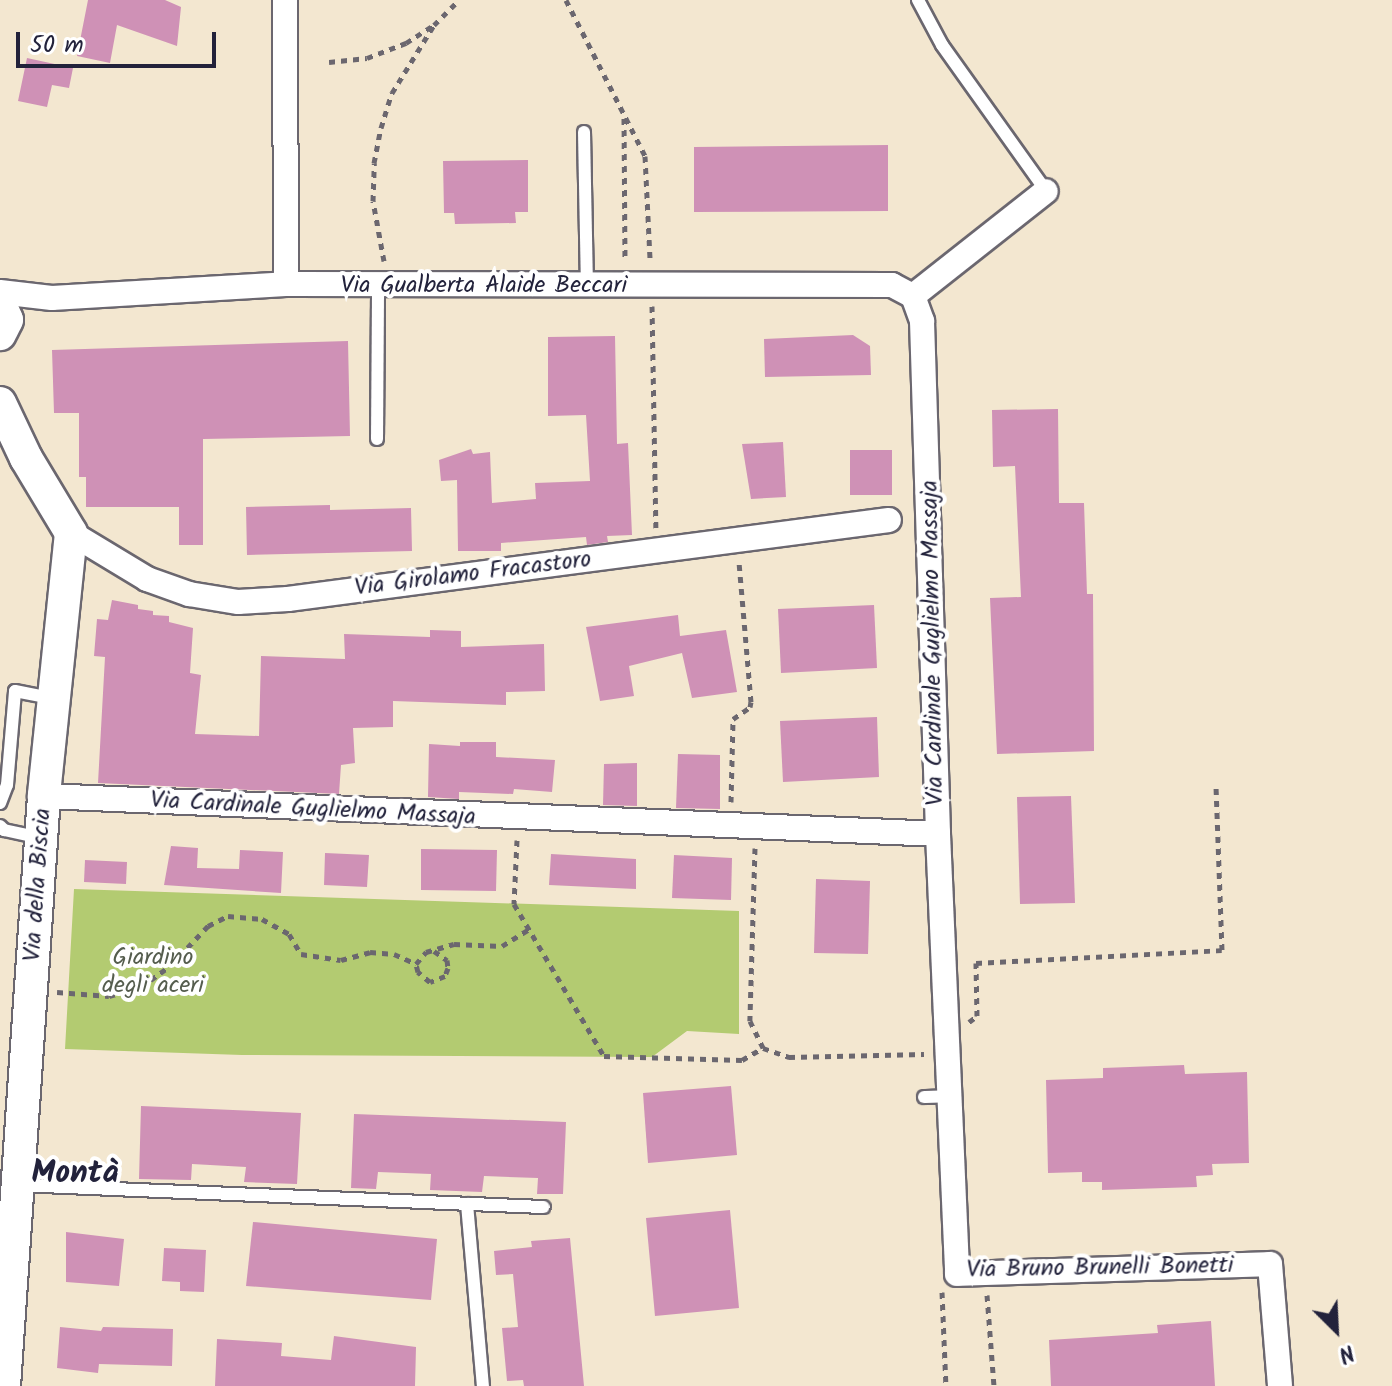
<!DOCTYPE html>
<html>
<head>
<meta charset="utf-8">
<style>
	body { margin:0 }
	#map { position:relative; width:1392px; height:1386px; overflow:hidden; background:#f3e7d0; font-family:Kalam,sans-serif }
	div>[style] { position:absolute }
	[style*='--x'] { left:calc(var(--x)*1px); top:calc(var(--y)*1px); width:calc(var(--w)*1px); rotate:calc(var(--a)*1deg) }
	.green>* { inset:0; background:#b3cb71 }
	.building>* { inset:0; background:#cf91b6 }
	.path>* { height:5px; margin-top:-2.5px; transform-origin:0; background:repeating-linear-gradient(90deg,#6b676f 0 6px,transparent 0 12px) }
	.roads { filter:drop-shadow(2px 0 #6b676f) drop-shadow(-2px 0 #6b676f) drop-shadow(0 2px #6b676f) drop-shadow(0 -2px #6b676f) }
	.service>* { height:12px; margin:-6px; padding:0 6px; transform-origin:6px; border-radius:6px; background:#fff }
	.minor>* { height:24px; margin:-12px; padding:0 12px; transform-origin:12px; border-radius:12px; background:#fff }
	.tertiary>* { height:32px; margin:-16px; padding:0 16px; transform-origin:16px; border-radius:16px; background:#fff }
	span { translate:-50% -50%; white-space:nowrap; text-align:center; line-height:1.15; -webkit-text-stroke:8px #fff; paint-order:stroke }
	.street-label { font-size:24px; color:#22223b }
	.park-label { font-size:24px; color:#555d4e }
	.district-label { font-size:32px; color:#22223b; font-weight:700 }
	.north { position:absolute; left:1296px; top:1290px; width:80px; height:80px; -webkit-text-stroke:6px #fff; paint-order:stroke; rotate:156deg; font-size:22px; font-weight:700; line-height:32px; text-align:center; color:#22223b }
	.north::after { content:''; display:block; margin:auto; width:28px; height:36px; background:#22223b; clip-path:polygon(50% 0,100% 100%,50% 72%,0 100%) }
	.scale { position:absolute; left:16px; top:32px; width:200px; height:36px; box-sizing:border-box; border:4px solid #22223b; border-top:0; padding-left:10px; font-size:24px; line-height:28px; white-space:nowrap; color:#22223b; -webkit-text-stroke:6px #fff; paint-order:stroke }
</style>
</head>
<body>
<div id="map">
	<div class="green">
		<i style="clip-path:polygon(74px 889px,739px 911px,739px 1034px,687px 1031px,652px 1057px,242px 1055px,65px 1049px)"></i>
	</div>
	<div class="building">
		<i style="clip-path:polygon(88px 0,165px 0,181px 7px,177px 46px,117px 25px,110px 63px,77px 56px)"></i>
		<i style="clip-path:polygon(27px 58px,73px 68px,69px 88px,52px 85px,47px 107px,18px 101px)"></i>
		<i style="clip-path:polygon(888px 145px,888px 211px,694px 212px,694px 147px)"></i>
		<i style="clip-path:polygon(528px 160px,528px 212px,515px 212px,516px 223px,455px 224px,454px 213px,444px 213px,443px 161px)"></i>
		<i style="clip-path:polygon(853px 335px,870px 346px,871px 375px,765px 377px,764px 339px)"></i>
		<i style="clip-path:polygon(615px 336px,617px 444px,628px 443px,632px 535px,607px 536px,608px 542px,587px 545px,586px 537px,501px 543px,501px 551px,458px 551px,457px 480px,441px 481px,439px 460px,471px 449px,473px 454px,490px 452px,492px 503px,536px 499px,535px 483px,590px 481px,586px 415px,548px 416px,548px 337px)"></i>
		<i style="clip-path:polygon(348px 341px,350px 436px,203px 439px,203px 545px,179px 545px,179px 507px,86px 507px,86px 477px,79px 477px,79px 413px,54px 413px,52px 350px)"></i>
		<i style="clip-path:polygon(1058px 409px,1059px 503px,1084px 503px,1087px 594px,1093px 594px,1094px 751px,997px 754px,990px 598px,1021px 597px,1015px 466px,993px 467px,992px 410px)"></i>
		<i style="clip-path:polygon(783px 442px,786px 497px,751px 499px,742px 444px)"></i>
		<i style="clip-path:polygon(850px 450px,892px 450px,892px 495px,850px 495px)"></i>
		<i style="clip-path:polygon(330px 505px,330px 510px,411px 508px,412px 551px,247px 555px,246px 507px)"></i>
		<i style="clip-path:polygon(112px 600px,138px 605px,138px 609px,153px 611px,153px 615px,169px 616px,169px 622px,193px 628px,190px 673px,201px 675px,195px 734px,259px 736px,261px 656px,345px 659px,344px 634px,430px 637px,430px 630px,461px 631px,461px 647px,544px 644px,545px 691px,506px 692px,506px 705px,393px 701px,393px 727px,353px 728px,355px 763px,341px 765px,339px 794px,98px 783px,105px 657px,94px 656px,97px 619px,108px 620px)"></i>
		<i style="clip-path:polygon(874px 605px,877px 668px,781px 673px,778px 609px)"></i>
		<i style="clip-path:polygon(678px 615px,680px 636px,726px 630px,737px 692px,692px 698px,682px 653px,629px 666px,634px 696px,600px 701px,586px 627px)"></i>
		<i style="clip-path:polygon(877px 717px,879px 777px,783px 782px,780px 721px)"></i>
		<i style="clip-path:polygon(460px 742px,496px 742px,496px 757px,555px 760px,552px 792px,514px 789px,513px 794px,459px 792px,459px 799px,428px 797px,429px 744px,460px 746px)"></i>
		<i style="clip-path:polygon(678px 754px,720px 755px,720px 809px,676px 808px)"></i>
		<i style="clip-path:polygon(637px 763px,637px 806px,603px 805px,604px 764px)"></i>
		<i style="clip-path:polygon(1071px 796px,1075px 903px,1020px 904px,1017px 797px)"></i>
		<i style="clip-path:polygon(171px 846px,198px 848px,197px 868px,239px 869px,240px 850px,283px 852px,281px 893px,164px 885px)"></i>
		<i style="clip-path:polygon(421px 849px,497px 850px,496px 891px,421px 890px)"></i>
		<i style="clip-path:polygon(325px 853px,369px 855px,367px 887px,324px 885px)"></i>
		<i style="clip-path:polygon(551px 854px,636px 859px,636px 889px,549px 885px)"></i>
		<i style="clip-path:polygon(674px 855px,732px 858px,731px 900px,672px 898px)"></i>
		<i style="clip-path:polygon(85px 860px,127px 862px,126px 884px,84px 882px)"></i>
		<i style="clip-path:polygon(816px 879px,870px 881px,868px 954px,814px 953px)"></i>
		<i style="clip-path:polygon(1184px 1065px,1185px 1074px,1247px 1072px,1249px 1163px,1212px 1164px,1213px 1175px,1196px 1176px,1197px 1187px,1102px 1190px,1102px 1182px,1082px 1182px,1082px 1172px,1048px 1173px,1046px 1080px,1103px 1078px,1103px 1068px)"></i>
		<i style="clip-path:polygon(731px 1086px,737px 1155px,648px 1163px,643px 1093px)"></i>
		<i style="clip-path:polygon(141px 1106px,301px 1113px,297px 1184px,244px 1182px,246px 1167px,192px 1164px,191px 1180px,139px 1179px)"></i>
		<i style="clip-path:polygon(354px 1114px,566px 1122px,563px 1194px,537px 1194px,538px 1178px,484px 1176px,482px 1192px,430px 1190px,431px 1174px,378px 1172px,376px 1189px,351px 1188px)"></i>
		<i style="clip-path:polygon(730px 1210px,739px 1308px,655px 1316px,646px 1218px)"></i>
		<i style="clip-path:polygon(253px 1222px,437px 1239px,431px 1300px,246px 1286px)"></i>
		<i style="clip-path:polygon(66px 1232px,124px 1239px,119px 1286px,66px 1282px)"></i>
		<i style="clip-path:polygon(570px 1238px,584px 1386px,524px 1386px,523px 1380px,507px 1381px,502px 1328px,518px 1327px,513px 1274px,496px 1275px,494px 1251px,532px 1247px,531px 1241px)"></i>
		<i style="clip-path:polygon(164px 1248px,206px 1250px,204px 1292px,180px 1291px,180px 1282px,162px 1281px)"></i>
		<i style="clip-path:polygon(1211px 1321px,1215px 1386px,1051px 1386px,1049px 1340px,1158px 1333px,1157px 1325px)"></i>
		<i style="clip-path:polygon(60px 1327px,101px 1331px,103px 1327px,173px 1329px,172px 1366px,99px 1364px,98px 1373px,57px 1368px)"></i>
		<i style="clip-path:polygon(334px 1336px,416px 1347px,415px 1386px,215px 1386px,217px 1339px,282px 1343px,281px 1356px,331px 1360px)"></i>
	</div>
	<div class="path">
		<i style="--x:566;--y:0;--w:175;--a:63.1"></i>
		<i style="--x:645;--y:156;--w:104;--a:87.2"></i>
		<i style="--x:329;--y:62;--w:38;--a:-6"></i>
		<i style="--x:367;--y:58;--w:42;--a:-21"></i>
		<i style="--x:406;--y:43;--w:33;--a:-33"></i>
		<i style="--x:434;--y:25;--w:35;--a:-45"></i>
		<i style="--x:624;--y:118;--w:141;--a:89.6"></i>
		<i style="--x:384;--y:261;--w:61;--a:-100.4"></i>
		<i style="--x:373;--y:201;--w:38;--a:-88"></i>
		<i style="--x:374;--y:163;--w:36;--a:-79"></i>
		<i style="--x:381;--y:128;--w:37;--a:-73"></i>
		<i style="--x:392;--y:93;--w:80;--a:-58.3"></i>
		<i style="--x:652;--y:306;--w:222;--a:89"></i>
		<i style="--x:731;--y:802;--w:83;--a:-88.6"></i>
		<i style="--x:733;--y:719;--w:21;--a:-35"></i>
		<i style="--x:750;--y:707;--w:5;--a:-79"></i>
		<i style="--x:751;--y:702;--w:141;--a:-94.9"></i>
		<i style="--x:517;--y:840;--w:64;--a:92.7"></i>
		<i style="--x:514;--y:904;--w:177;--a:59.4"></i>
		<i style="--x:604;--y:1056;--w:138;--a:1.7"></i>
		<i style="--x:742;--y:1060;--w:24;--a:-30"></i>
		<i style="--x:755;--y:848;--w:173;--a:91.7"></i>
		<i style="--x:750;--y:1021;--w:30;--a:64"></i>
		<i style="--x:763;--y:1048;--w:28;--a:19"></i>
		<i style="--x:789;--y:1057;--w:135;--a:-1.3"></i>
		<i style="--x:434;--y:951;--w:16;--a:35"></i>
		<i style="--x:447;--y:960;--w:8;--a:83"></i>
		<i style="--x:448;--y:968;--w:9;--a:111"></i>
		<i style="--x:445;--y:976;--w:16;--a:158"></i>
		<i style="--x:430;--y:982;--w:16;--a:-140"></i>
		<i style="--x:418;--y:972;--w:8;--a:-104"></i>
		<i style="--x:416;--y:964;--w:16;--a:-50"></i>
		<i style="--x:426;--y:952;--w:29;--a:-16"></i>
		<i style="--x:454;--y:944;--w:48;--a:2.4"></i>
		<i style="--x:502;--y:946;--w:32;--a:-32"></i>
		<i style="--x:57;--y:992;--w:52;--a:4.4"></i>
		<i style="--x:109;--y:996;--w:33;--a:-16"></i>
		<i style="--x:141;--y:987;--w:37;--a:-36"></i>
		<i style="--x:171;--y:965;--w:54;--a:-46.5"></i>
		<i style="--x:208;--y:926;--w:22;--a:-27"></i>
		<i style="--x:228;--y:916;--w:34;--a:5"></i>
		<i style="--x:262;--y:919;--w:31;--a:29"></i>
		<i style="--x:289;--y:934;--w:23;--a:59"></i>
		<i style="--x:301;--y:954;--w:40;--a:8.5"></i>
		<i style="--x:341;--y:960;--w:30;--a:-15"></i>
		<i style="--x:370;--y:952;--w:24;--a:5"></i>
		<i style="--x:394;--y:954;--w:24;--a:24"></i>
		<i style="--x:969;--y:1022;--w:10;--a:-37"></i>
		<i style="--x:977;--y:1016;--w:53;--a:-91.1"></i>
		<i style="--x:976;--y:963;--w:246;--a:-3"></i>
		<i style="--x:1222;--y:950;--w:162;--a:-92.1"></i>
		<i style="--x:942;--y:1292;--w:94;--a:87.6"></i>
		<i style="--x:987;--y:1295;--w:91;--a:85.6"></i>
	</div>
	<div class="roads">
		<div class="service">
			<i style="--x:918;--y:0;--w:51;--a:61.9"></i>
			<i style="--x:942;--y:45;--w:179;--a:54.5"></i>
			<i style="--x:584;--y:132;--w:155;--a:88.9"></i>
			<i style="--x:377;--y:439;--w:154;--a:-89.6"></i>
			<i style="--x:0;--y:803;--w:19;--a:-69"></i>
			<i style="--x:7;--y:785;--w:94;--a:-85.1"></i>
			<i style="--x:15;--y:691;--w:37;--a:11"></i>
			<i style="--x:0;--y:826;--w:6;--a:45"></i>
			<i style="--x:4;--y:830;--w:35;--a:12"></i>
			<i style="--x:924;--y:1097;--w:25;--a:-2"></i>
			<i style="--x:18;--y:1185;--w:526;--a:2.4"></i>
			<i style="--x:467;--y:1204;--w:183;--a:85"></i>
		</div>
		<div class="minor">
			<i style="--x:285;--y:0;--w:284;--a:89.8"></i>
			<i style="--x:0;--y:292;--w:52;--a:6.6"></i>
			<i style="--x:52;--y:298;--w:234;--a:-3.4"></i>
			<i style="--x:286;--y:284;--w:606;--a:0.09"></i>
			<i style="--x:892;--y:285;--w:24;--a:28"></i>
			<i style="--x:913;--y:296;--w:27;--a:70"></i>
			<i style="--x:922;--y:321;--w:513;--a:88.21"></i>
			<i style="--x:938;--y:834;--w:440;--a:87.5"></i>
			<i style="--x:957;--y:1274;--w:313;--a:-1.8"></i>
			<i style="--x:1270;--y:1264;--w:122;--a:85.3"></i>
			<i style="--x:913;--y:296;--w:169;--a:-38.3"></i>
			<i style="--x:71;--y:533;--w:89;--a:31.2"></i>
			<i style="--x:147;--y:579;--w:45;--a:19.7"></i>
			<i style="--x:189;--y:594;--w:50;--a:9.3"></i>
			<i style="--x:238;--y:602;--w:50;--a:-3.4"></i>
			<i style="--x:288;--y:599;--w:606;--a:-7.49"></i>
			<i style="--x:44;--y:796;--w:895;--a:2.43"></i>
		</div>
		<div class="tertiary">
			<i style="--x:0;--y:304;--w:17;--a:66"></i>
			<i style="--x:7;--y:320;--w:16;--a:117"></i>
			<i style="--x:0;--y:403;--w:61;--a:64.7"></i>
			<i style="--x:26;--y:458;--w:87;--a:59"></i>
			<i style="--x:71;--y:533;--w:264;--a:95.9"></i>
			<i style="--x:44;--y:796;--w:591;--a:93.88"></i>
		</div>
	</div>
	<div class="street-label">
		<span style="left:484px;top:286px">Via Gualberta Alaide Beccari</span>
		<span style="left:473px;top:574px;rotate:-7deg">Via Girolamo Fracastoro</span>
		<span style="left:933px;top:643px;rotate:-91deg">Via Cardinale Guglielmo Massaja</span>
		<span style="left:313px;top:809px;rotate:3deg">Via Cardinale Guglielmo Massaja</span>
		<span style="left:38px;top:885px;rotate:-86deg">Via della Biscia</span>
		<span style="left:1100px;top:1268px;rotate:-1deg">Via Bruno Brunelli Bonetti</span>
	</div>
	<div class="park-label">
		<span style="left:153px;top:972px">Giardino<br>degli aceri</span>
	</div>
	<div class="district-label">
		<span style="left:75px;top:1174px">Montà</span>
	</div>
	<div class="north">N</div>
	<div class="scale">50 m</div>
</div>
</body>
</html>
